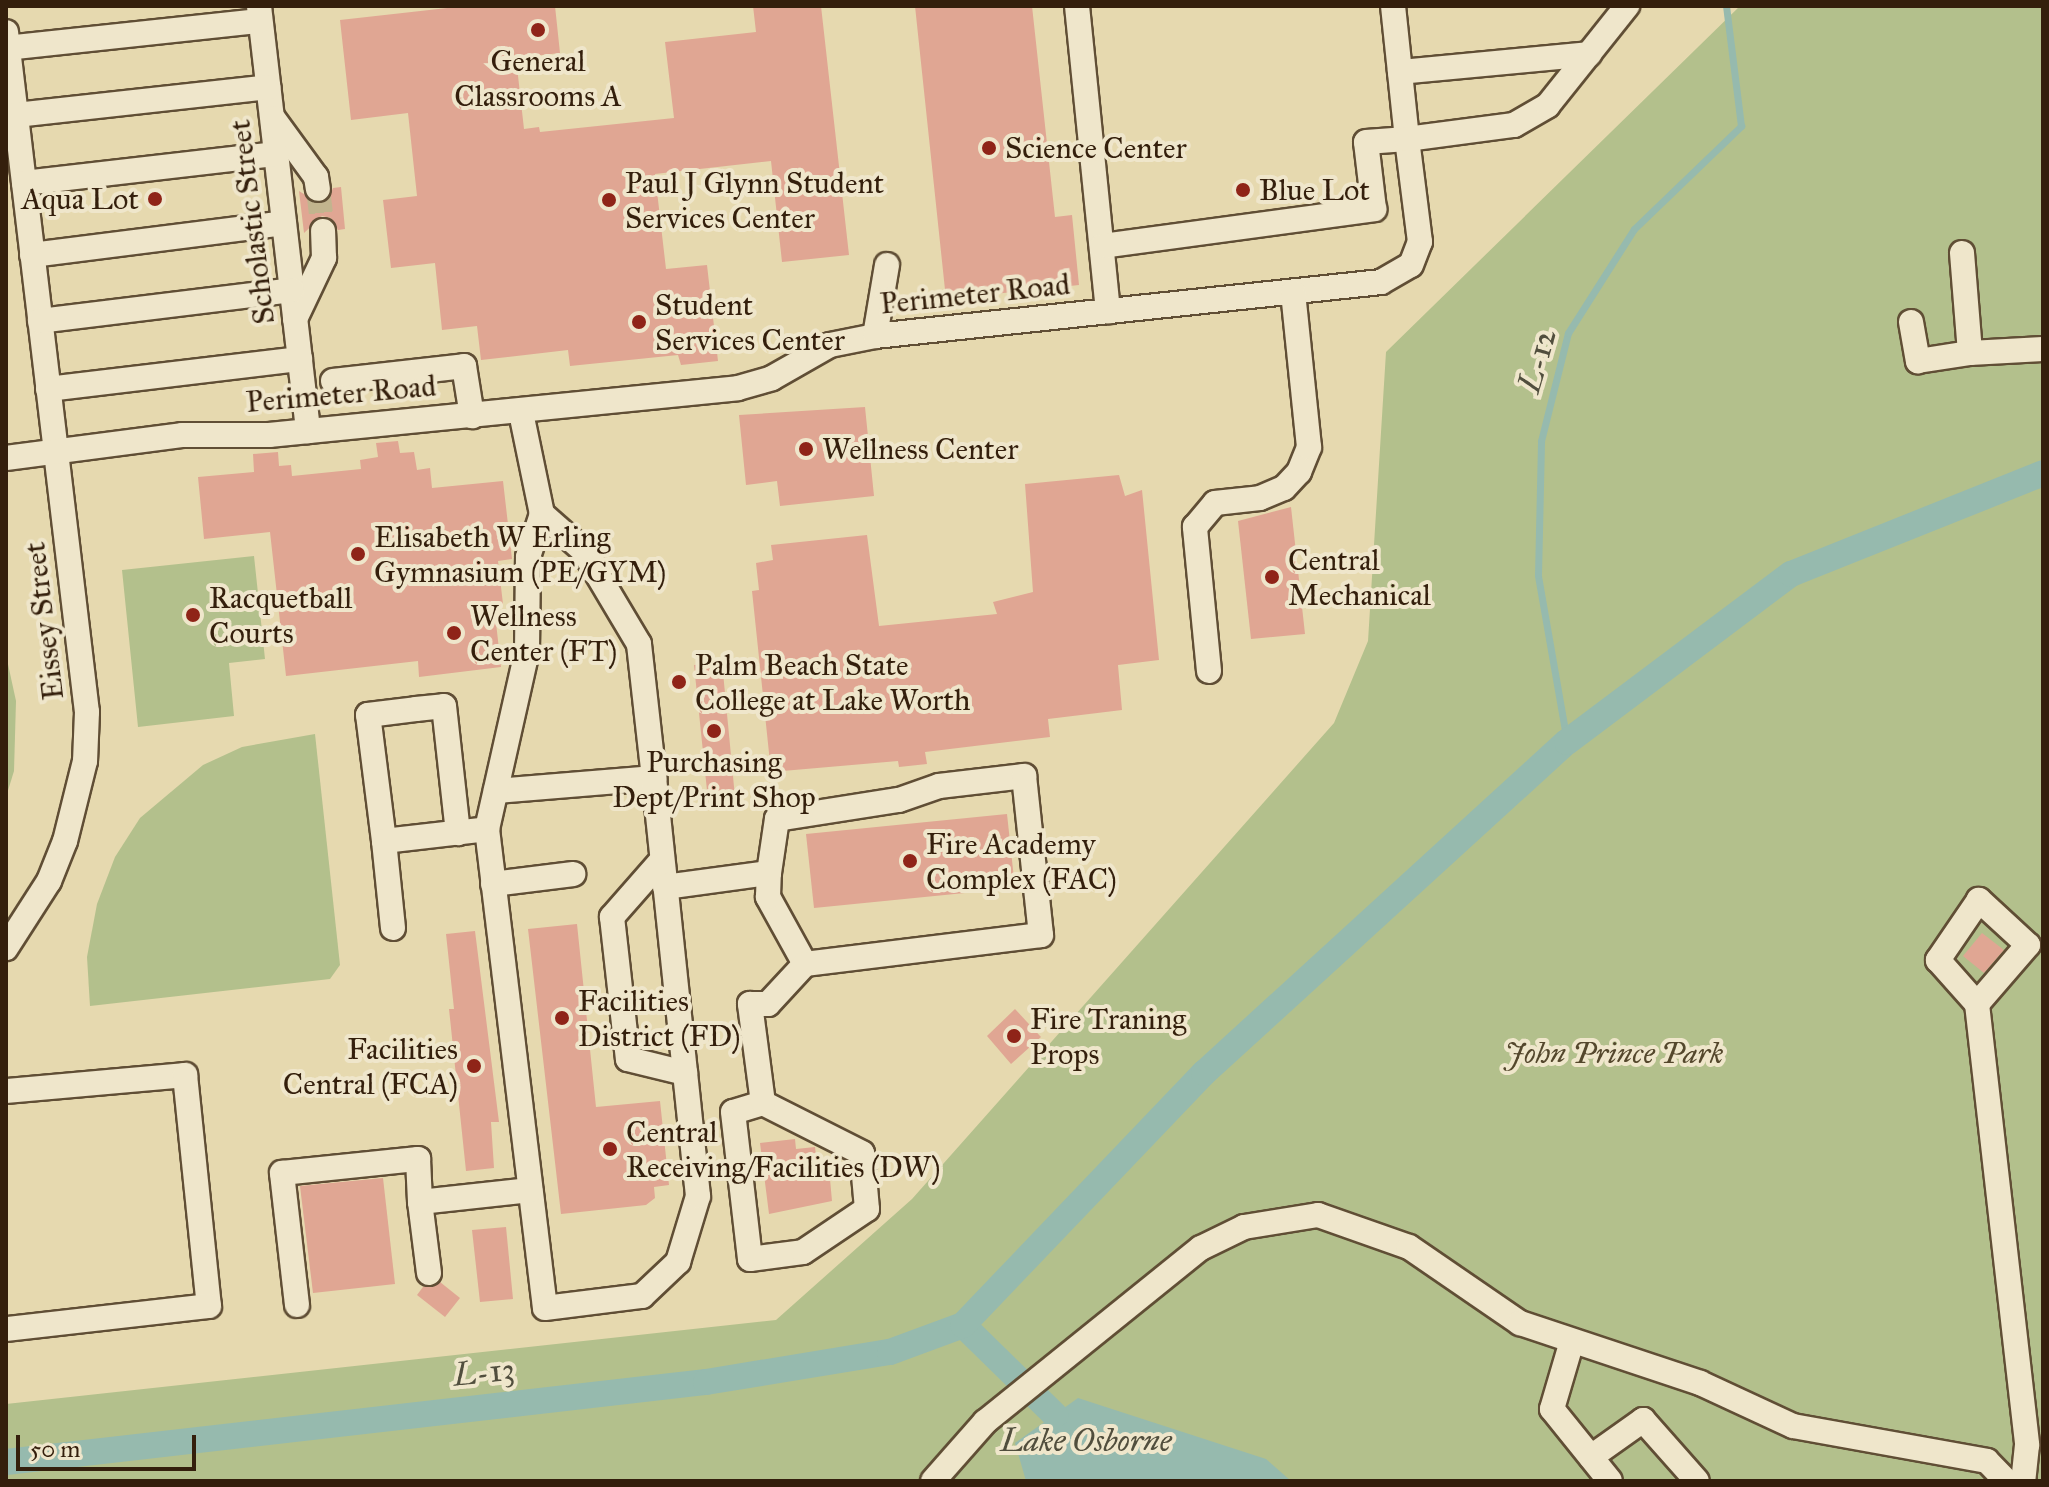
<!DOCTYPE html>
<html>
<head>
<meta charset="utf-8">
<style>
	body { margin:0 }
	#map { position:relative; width:2049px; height:1487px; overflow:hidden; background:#e6d9af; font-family:"IM FELL Great Primer",serif }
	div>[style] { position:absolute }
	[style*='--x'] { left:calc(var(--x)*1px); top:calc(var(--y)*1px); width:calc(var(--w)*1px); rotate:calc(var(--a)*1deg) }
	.green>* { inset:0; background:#b3c08c }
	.water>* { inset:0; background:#96baae }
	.stream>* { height:7px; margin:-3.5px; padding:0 3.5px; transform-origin:3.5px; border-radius:3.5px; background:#96baae }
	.canal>* { height:26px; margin:-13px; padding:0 13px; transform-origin:13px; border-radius:13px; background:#96baae }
	.building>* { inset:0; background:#e0a693 }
	.minor-tunnel>* { height:24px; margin-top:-12px; transform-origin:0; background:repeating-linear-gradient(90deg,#c2b48e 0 24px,transparent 0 36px) }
	.roads { filter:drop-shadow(2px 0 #604e35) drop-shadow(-2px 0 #604e35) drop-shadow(0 2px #604e35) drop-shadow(0 -2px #604e35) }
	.minor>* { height:24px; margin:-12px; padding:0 12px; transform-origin:12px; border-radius:12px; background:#efe6cb }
	.dots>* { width:22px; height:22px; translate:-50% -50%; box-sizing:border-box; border:4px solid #efe6cb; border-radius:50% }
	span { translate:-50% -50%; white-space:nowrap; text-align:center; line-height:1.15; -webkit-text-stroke:8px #efe6cb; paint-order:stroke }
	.poi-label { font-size:30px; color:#341f0c }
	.left { translate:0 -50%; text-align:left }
	.right { translate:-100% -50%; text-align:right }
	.street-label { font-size:30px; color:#341f0c }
	.park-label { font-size:30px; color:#54472c; font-style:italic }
	.water-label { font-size:32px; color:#514e3d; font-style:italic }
	.frame { position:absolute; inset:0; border:8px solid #341f0c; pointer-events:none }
	.scale { position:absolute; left:16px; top:1435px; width:180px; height:36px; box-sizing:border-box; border:4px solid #341f0c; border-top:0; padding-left:10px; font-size:24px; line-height:28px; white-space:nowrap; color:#341f0c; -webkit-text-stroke:6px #efe6cb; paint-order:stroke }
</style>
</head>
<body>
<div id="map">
	<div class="green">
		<i style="clip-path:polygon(1740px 6px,2043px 6px,2043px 1481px,6px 1481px,6px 1404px,776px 1320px,912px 1199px,1334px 723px,1368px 641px,1386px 352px)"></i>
		<i style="clip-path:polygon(254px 556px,265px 659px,229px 663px,234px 716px,138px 727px,122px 570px)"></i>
		<i style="clip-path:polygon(6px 655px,16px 701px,14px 771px,6px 797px)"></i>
		<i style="clip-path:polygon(315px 734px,340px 965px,330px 979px,90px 1006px,87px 957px,97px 904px,115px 857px,140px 818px,203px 765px,242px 747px)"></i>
	</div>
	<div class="water">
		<i style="clip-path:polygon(1078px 1398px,1266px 1459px,1291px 1481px,1026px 1481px,1015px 1443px)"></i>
	</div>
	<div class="stream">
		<i style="--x:1567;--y:742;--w:169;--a:-99.9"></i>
		<i style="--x:1538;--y:575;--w:134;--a:-88.7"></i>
		<i style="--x:1541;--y:441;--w:111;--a:-76"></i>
		<i style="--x:1568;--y:333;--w:123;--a:-57.6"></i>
		<i style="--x:1634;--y:229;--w:149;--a:-43.9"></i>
		<i style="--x:1741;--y:126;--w:121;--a:-97.1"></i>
	</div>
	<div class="canal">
		<i style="--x:963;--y:1325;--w:129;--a:44.4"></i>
		<i style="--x:6;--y:1462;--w:705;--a:-6.52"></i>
		<i style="--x:706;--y:1382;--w:186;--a:-9.3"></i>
		<i style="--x:890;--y:1352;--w:78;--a:-20.3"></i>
		<i style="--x:963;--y:1325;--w:349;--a:-46.3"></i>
		<i style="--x:1204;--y:1073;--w:491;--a:-42.4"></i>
		<i style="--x:1567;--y:742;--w:280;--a:-36.9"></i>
		<i style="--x:1791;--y:574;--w:271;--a:-21.8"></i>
	</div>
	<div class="building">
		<i style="clip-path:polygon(465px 6px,555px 6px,560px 53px,516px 58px,524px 129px,539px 127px,540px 132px,674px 118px,665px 42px,756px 32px,753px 6px,821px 6px,849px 255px,782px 262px,771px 161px,655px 174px,666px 269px,707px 265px,718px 361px,681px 365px,678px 355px,570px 366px,568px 350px,481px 360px,477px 326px,442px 330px,435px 263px,391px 268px,383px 200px,417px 196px,408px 113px,351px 120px,340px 20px)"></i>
		<i style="clip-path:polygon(915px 6px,1032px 6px,1055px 217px,1072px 215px,1079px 285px,946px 299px)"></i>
		<i style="clip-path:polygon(341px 187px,345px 229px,338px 230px,331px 218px,322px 216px,304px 233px,299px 191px,320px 204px,328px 200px,333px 188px)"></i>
		<i style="clip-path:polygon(865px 407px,874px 496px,780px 506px,777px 481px,746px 485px,739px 415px)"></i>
		<i style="clip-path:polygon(398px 441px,400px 453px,414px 452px,417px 470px,430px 468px,432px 488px,503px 481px,512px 559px,498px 561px,503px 604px,494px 605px,501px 667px,419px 677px,418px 661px,286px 676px,270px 532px,204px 539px,198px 477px,254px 472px,253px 454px,278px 452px,279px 466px,291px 465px,292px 476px,361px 469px,360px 460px,378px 457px,376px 443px)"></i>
		<i style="clip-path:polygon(1119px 475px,1125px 496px,1142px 490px,1159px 660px,1118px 665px,1122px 710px,1048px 719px,1050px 737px,925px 752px,927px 764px,899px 767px,898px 761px,771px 772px,752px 591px,759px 590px,756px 563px,773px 560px,771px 545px,867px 535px,879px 626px,997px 614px,993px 602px,1033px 592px,1025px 484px)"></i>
		<i style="clip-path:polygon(1291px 507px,1305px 634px,1251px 639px,1238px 521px)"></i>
		<i style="clip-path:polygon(722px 662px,735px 797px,708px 800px,694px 665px)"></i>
		<i style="clip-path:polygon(1007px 814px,1015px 888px,814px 908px,806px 834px)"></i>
		<i style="clip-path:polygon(577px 924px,596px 1107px,660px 1101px,669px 1185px,654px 1187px,655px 1198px,646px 1205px,561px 1214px,528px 929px)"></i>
		<i style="clip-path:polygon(475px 931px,499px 1122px,491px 1122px,494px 1168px,466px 1171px,449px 1009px,454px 1009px,446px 934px)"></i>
		<i style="clip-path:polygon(1982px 933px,2004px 950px,1984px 973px,1963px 956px)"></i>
		<i style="clip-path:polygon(1015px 1009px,1041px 1037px,1011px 1064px,987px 1036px)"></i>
		<i style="clip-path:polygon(795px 1139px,796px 1149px,815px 1147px,819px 1179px,830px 1179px,832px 1201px,769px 1214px,760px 1143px)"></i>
		<i style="clip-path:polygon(383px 1178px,395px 1284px,313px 1293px,300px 1186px)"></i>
		<i style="clip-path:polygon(506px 1227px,513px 1299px,480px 1302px,472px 1230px)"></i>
		<i style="clip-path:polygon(440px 1282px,460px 1298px,445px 1317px,417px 1295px,423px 1287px)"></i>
	</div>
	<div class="minor-tunnel">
		<i style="--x:318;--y:189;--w:42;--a:83.2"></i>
	</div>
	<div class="roads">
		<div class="minor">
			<i style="--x:259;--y:6;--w:428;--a:83.4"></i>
			<i style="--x:1077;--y:6;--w:307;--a:84.2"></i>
			<i style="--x:6;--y:32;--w:685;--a:83.21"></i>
			<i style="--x:87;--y:712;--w:49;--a:92.3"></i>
			<i style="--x:85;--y:761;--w:82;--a:104"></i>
			<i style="--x:65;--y:841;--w:43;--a:111.8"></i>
			<i style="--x:49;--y:881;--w:80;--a:122.7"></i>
			<i style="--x:6;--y:48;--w:255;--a:-6.1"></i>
			<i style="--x:1400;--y:72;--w:190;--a:-5.4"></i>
			<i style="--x:16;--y:115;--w:254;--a:-6.3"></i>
			<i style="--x:273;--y:118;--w:73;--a:53.9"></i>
			<i style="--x:316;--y:177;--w:12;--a:81"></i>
			<i style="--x:24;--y:183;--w:254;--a:-6.6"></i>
			<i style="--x:1102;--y:246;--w:275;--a:-7.7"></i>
			<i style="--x:1374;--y:209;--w:67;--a:-96.8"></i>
			<i style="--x:1366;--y:142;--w:41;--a:-4.2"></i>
			<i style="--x:1407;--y:139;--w:134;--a:-96"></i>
			<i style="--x:1962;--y:253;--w:100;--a:85.4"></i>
			<i style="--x:1970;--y:353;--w:73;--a:-3.1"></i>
			<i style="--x:32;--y:255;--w:254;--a:-7.2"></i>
			<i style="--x:295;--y:319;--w:68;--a:-64.6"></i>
			<i style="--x:324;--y:258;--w:27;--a:-92"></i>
			<i style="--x:40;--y:321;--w:254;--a:-7"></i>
			<i style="--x:1911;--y:322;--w:40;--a:80"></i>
			<i style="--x:1918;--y:361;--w:53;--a:-8.7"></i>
			<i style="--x:875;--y:336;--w:72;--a:-80.4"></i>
			<i style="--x:333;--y:381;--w:132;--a:-6.5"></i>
			<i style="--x:464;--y:366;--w:51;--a:80.9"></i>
			<i style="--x:48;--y:389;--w:254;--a:-6.8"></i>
			<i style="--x:6;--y:458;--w:177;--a:-7.4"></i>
			<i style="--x:182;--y:435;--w:87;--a:0"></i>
			<i style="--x:269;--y:435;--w:471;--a:-5.7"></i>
			<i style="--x:738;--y:388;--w:35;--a:-16"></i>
			<i style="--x:772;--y:378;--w:67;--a:-29.6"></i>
			<i style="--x:830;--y:345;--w:46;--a:-11.3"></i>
			<i style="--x:875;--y:336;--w:509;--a:-6.09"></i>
			<i style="--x:1381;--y:282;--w:34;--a:-30"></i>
			<i style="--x:1411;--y:265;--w:25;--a:-69"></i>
			<i style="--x:1420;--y:242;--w:104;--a:-97.2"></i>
			<i style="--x:1407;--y:139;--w:108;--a:-7.5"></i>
			<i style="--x:1514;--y:125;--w:39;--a:-30"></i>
			<i style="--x:1548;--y:105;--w:127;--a:-51.4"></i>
			<i style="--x:1209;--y:671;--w:145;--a:-95.6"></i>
			<i style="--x:1195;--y:527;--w:31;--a:-50"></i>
			<i style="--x:1215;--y:503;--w:45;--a:-6.3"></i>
			<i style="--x:1260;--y:498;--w:26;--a:-23"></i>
			<i style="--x:1284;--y:488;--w:22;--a:-47"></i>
			<i style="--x:1299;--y:472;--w:27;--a:-68"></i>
			<i style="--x:1309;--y:447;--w:155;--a:-95.9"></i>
			<i style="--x:496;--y:791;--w:159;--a:-4.7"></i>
			<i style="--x:654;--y:778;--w:135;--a:-96.4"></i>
			<i style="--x:639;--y:644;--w:109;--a:-120.8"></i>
			<i style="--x:583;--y:550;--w:55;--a:-138.7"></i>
			<i style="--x:487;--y:829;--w:482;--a:83.1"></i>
			<i style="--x:545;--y:1308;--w:98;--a:-7.1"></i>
			<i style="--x:642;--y:1296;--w:50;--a:-43.4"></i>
			<i style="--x:678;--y:1262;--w:69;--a:-73.1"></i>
			<i style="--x:698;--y:1196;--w:420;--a:-96"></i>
			<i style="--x:384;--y:841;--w:127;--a:-97.2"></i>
			<i style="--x:368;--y:715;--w:48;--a:-7.1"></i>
			<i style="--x:416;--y:709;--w:28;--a:-6"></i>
			<i style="--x:444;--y:706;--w:128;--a:83.7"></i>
			<i style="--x:662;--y:860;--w:76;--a:131.3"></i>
			<i style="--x:612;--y:917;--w:143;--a:83.6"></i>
			<i style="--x:628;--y:1059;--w:59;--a:13.8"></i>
			<i style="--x:493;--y:884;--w:81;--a:-7.1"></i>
			<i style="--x:665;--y:887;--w:105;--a:-7.7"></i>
			<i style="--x:769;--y:873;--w:55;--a:-81.6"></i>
			<i style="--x:777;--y:819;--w:123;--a:-8.9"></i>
			<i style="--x:899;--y:800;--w:42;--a:-19.3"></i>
			<i style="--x:939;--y:786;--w:86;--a:-6.7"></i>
			<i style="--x:1024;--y:776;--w:160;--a:83.9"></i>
			<i style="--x:1041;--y:935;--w:238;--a:173"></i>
			<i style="--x:805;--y:964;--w:77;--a:-118.9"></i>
			<i style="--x:768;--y:897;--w:24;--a:-88"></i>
			<i style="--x:393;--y:928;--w:87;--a:-95.9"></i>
			<i style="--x:384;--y:841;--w:104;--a:-6.6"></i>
			<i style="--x:487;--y:829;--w:182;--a:-77.3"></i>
			<i style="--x:527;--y:651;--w:94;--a:-89.4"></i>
			<i style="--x:528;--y:557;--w:45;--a:-72"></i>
			<i style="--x:542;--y:514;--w:103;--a:-101.7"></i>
			<i style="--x:1977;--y:1004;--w:78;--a:-49.2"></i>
			<i style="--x:2028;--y:945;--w:67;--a:-137.4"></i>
			<i style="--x:1979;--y:900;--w:73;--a:124.3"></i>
			<i style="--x:1938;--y:960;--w:59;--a:48.4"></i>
			<i style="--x:1977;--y:1004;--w:444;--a:83.5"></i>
			<i style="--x:2027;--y:1445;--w:36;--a:96"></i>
			<i style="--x:6;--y:1091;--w:180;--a:-5.1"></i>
			<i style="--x:185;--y:1075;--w:232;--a:84.1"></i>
			<i style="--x:209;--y:1306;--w:204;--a:173.5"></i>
			<i style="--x:763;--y:1103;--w:31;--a:163"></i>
			<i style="--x:733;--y:1112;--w:148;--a:83.4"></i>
			<i style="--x:750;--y:1259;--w:53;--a:-7.5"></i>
			<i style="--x:803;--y:1252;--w:77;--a:-33.9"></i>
			<i style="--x:867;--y:1209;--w:56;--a:-95.1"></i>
			<i style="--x:862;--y:1153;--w:111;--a:-153.2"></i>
			<i style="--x:763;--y:1103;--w:100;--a:-97.5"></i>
			<i style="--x:750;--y:1004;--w:18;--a:0"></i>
			<i style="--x:768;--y:1004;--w:54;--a:-47.2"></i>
			<i style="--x:429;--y:1273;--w:72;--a:-97.2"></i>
			<i style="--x:420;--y:1202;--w:111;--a:-6.2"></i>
			<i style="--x:297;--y:1305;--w:133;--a:-96.5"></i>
			<i style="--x:282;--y:1173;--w:137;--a:-5.9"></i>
			<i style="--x:418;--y:1159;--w:43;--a:87.3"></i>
			<i style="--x:1572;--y:1341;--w:71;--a:106.4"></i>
			<i style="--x:1552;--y:1409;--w:92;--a:51.1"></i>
			<i style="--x:1591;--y:1457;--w:64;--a:-35.4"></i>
			<i style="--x:1643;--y:1420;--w:81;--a:48.5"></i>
			<i style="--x:933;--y:1481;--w:79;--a:-48.6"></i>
			<i style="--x:985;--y:1422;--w:277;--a:-38.9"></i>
			<i style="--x:1201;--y:1248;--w:48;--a:-26"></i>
			<i style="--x:1244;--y:1227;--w:75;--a:-9.2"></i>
			<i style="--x:1318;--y:1215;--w:96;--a:19.4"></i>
			<i style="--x:1409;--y:1247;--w:135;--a:34.4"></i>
			<i style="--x:1520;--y:1323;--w:190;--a:18.4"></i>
			<i style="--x:1700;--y:1383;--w:102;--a:24.8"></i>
			<i style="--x:1793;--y:1426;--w:197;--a:10.2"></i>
			<i style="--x:1987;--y:1461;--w:28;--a:46"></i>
		</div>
	</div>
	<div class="dots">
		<i style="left:538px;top:30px;background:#8f2418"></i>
		<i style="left:989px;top:148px;background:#8f2418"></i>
		<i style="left:1243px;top:190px;background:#8f2418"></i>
		<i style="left:155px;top:199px;background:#8f2418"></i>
		<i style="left:609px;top:200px;background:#8f2418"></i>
		<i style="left:639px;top:322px;background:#8f2418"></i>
		<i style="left:806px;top:449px;background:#8f2418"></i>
		<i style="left:358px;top:554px;background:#8f2418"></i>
		<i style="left:1272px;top:577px;background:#8f2418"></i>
		<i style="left:193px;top:615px;background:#8f2418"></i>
		<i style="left:454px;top:633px;background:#8f2418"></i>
		<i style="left:679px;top:682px;background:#8f2418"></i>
		<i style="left:714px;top:731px;background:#8f2418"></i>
		<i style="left:910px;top:861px;background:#8f2418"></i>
		<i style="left:562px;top:1018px;background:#8f2418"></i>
		<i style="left:1014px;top:1036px;background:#8f2418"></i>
		<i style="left:474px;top:1066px;background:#8f2418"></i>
		<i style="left:610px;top:1149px;background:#8f2418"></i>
	</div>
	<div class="poi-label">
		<span style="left:538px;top:78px">General<br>Classrooms A</span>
		<span class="left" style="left:1005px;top:148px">Science Center</span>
		<span class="left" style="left:625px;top:200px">Paul J Glynn Student<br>Services Center</span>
		<span class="left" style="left:1259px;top:190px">Blue Lot</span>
		<span class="right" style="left:139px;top:199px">Aqua Lot</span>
		<span class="left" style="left:655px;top:322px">Student<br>Services Center</span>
		<span class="left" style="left:822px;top:449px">Wellness Center</span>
		<span class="left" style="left:374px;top:554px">Elisabeth W Erling<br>Gymnasium (PE/GYM)</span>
		<span class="left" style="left:1288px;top:577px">Central<br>Mechanical</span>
		<span class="left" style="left:209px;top:615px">Racquetball<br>Courts</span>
		<span class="left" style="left:470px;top:633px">Wellness<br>Center (FT)</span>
		<span class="left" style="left:695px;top:682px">Palm Beach State<br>College at Lake Worth</span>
		<span style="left:714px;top:779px">Purchasing<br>Dept/Print Shop</span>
		<span class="left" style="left:926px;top:861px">Fire Academy<br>Complex (FAC)</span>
		<span class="left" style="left:578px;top:1018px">Facilities<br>District (FD)</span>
		<span class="left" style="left:1030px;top:1036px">Fire Traning<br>Props</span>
		<span class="right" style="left:458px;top:1066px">Facilities<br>Central (FCA)</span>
		<span class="left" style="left:626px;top:1149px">Central<br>Receiving/Facilities (DW)</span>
	</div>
	<div class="street-label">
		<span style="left:252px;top:222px;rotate:-97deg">Scholastic Street</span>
		<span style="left:975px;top:294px;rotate:-6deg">Perimeter Road</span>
		<span style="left:341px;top:394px;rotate:-5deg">Perimeter Road</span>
		<span style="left:44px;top:621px;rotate:-97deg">Eissey Street</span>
	</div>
	<div class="park-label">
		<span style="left:1614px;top:1053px">John Prince Park</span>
	</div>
	<div class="water-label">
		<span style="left:1538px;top:361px;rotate:-74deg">L-12</span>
		<span style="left:484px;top:1373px;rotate:-6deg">L-13</span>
		<span style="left:1086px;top:1441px">Lake Osborne</span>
	</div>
	<div class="frame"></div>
	<div class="scale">50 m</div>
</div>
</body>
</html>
